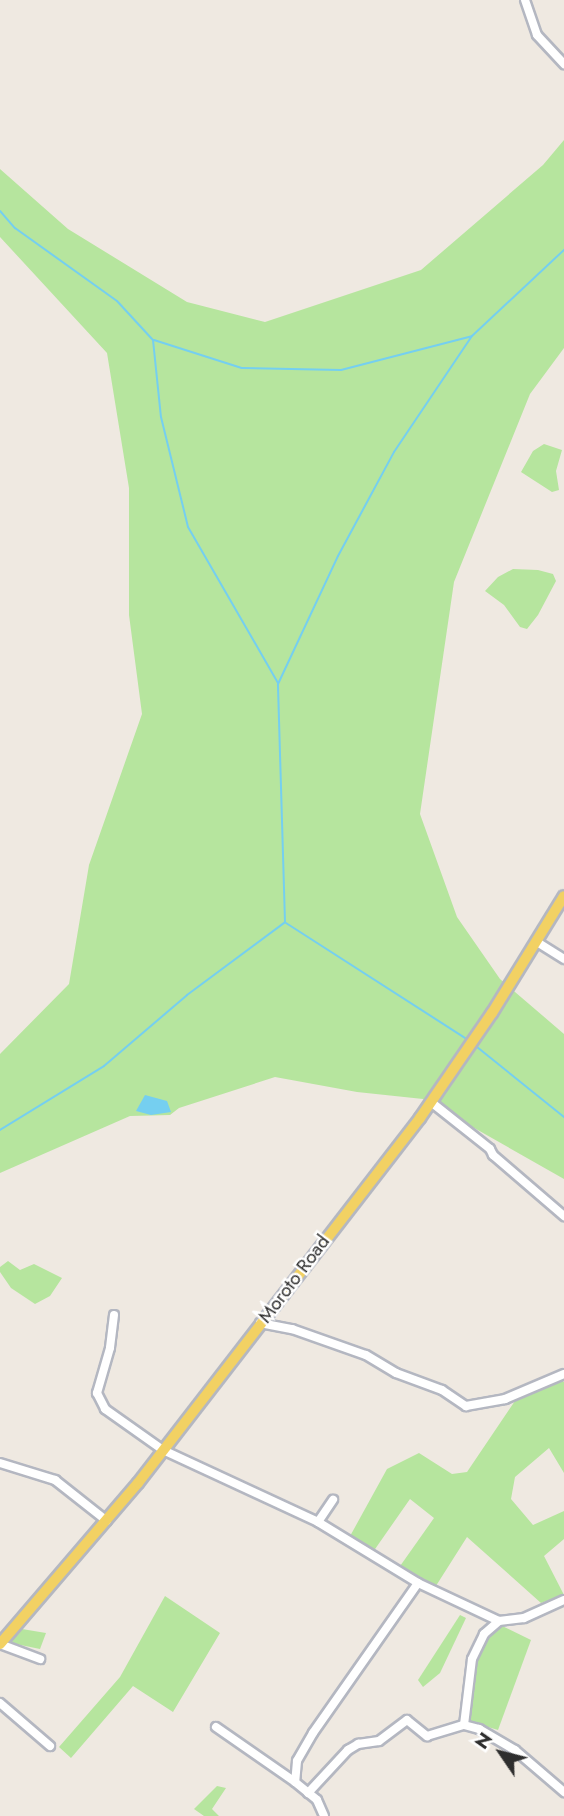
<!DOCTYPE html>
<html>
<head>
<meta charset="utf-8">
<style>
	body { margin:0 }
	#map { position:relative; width:564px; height:1816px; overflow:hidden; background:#efe9e1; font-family:Jost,sans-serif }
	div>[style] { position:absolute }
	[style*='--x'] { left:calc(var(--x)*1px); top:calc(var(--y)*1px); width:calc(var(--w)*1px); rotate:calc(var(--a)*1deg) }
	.green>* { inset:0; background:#b6e59e }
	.water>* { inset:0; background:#75cff0 }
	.stream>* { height:2px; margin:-1px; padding:0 1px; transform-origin:1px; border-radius:1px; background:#75cff0 }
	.roads { filter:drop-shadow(2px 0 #b4b7c1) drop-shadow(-2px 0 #b4b7c1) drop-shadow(0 2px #b4b7c1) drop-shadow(0 -2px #b4b7c1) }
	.minor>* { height:8px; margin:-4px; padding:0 4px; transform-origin:4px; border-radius:4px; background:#fff }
	.major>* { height:10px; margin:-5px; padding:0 5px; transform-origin:5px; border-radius:5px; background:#f2d163 }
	span { translate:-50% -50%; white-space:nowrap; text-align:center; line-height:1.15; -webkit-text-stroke:5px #fff; paint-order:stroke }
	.street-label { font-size:19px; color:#2e2e2e }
	.north { position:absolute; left:466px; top:1718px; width:70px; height:70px; -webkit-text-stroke:5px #fff; paint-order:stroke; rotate:305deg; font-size:19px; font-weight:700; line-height:28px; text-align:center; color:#2e2e2e }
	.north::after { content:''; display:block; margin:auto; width:24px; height:32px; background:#2e2e2e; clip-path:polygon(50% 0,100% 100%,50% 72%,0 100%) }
</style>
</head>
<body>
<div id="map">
	<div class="green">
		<i style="clip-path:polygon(564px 140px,564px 348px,530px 394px,454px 582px,420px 814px,457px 917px,500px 979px,564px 1034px,564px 1179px,423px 1099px,357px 1092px,275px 1077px,179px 1108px,170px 1115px,130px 1116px,0 1173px,0 1054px,69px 984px,89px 865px,142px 714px,129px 615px,129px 488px,107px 353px,0 237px,0 169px,68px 229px,187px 302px,265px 322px,421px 270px,543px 165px)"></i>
		<i style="clip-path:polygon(544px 444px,562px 450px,556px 471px,559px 490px,552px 492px,521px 472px,533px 451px)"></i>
		<i style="clip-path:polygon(513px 569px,538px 570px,553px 574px,556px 581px,538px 615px,527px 629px,520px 627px,504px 605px,485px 591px,498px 577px)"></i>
		<i style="clip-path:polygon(8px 1261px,20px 1270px,34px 1264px,62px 1278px,50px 1296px,35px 1304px,11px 1288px,0 1272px,0 1267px)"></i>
		<i style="clip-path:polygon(557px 1377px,564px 1382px,564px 1473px,549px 1448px,515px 1477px,511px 1499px,533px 1525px,564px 1511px,564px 1539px,544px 1556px,564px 1595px,541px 1603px,467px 1537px,434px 1589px,398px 1569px,434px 1518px,410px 1499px,373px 1552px,349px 1538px,387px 1469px,419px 1453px,452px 1474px,467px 1472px,519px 1395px)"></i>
		<i style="clip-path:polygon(165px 1596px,220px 1633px,173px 1712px,133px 1686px,71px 1758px,59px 1747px,120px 1677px)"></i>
		<i style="clip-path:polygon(460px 1615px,466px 1618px,440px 1673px,423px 1687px,418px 1680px)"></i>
		<i style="clip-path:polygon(498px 1624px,531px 1640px,498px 1730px,468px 1721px,475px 1649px)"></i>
		<i style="clip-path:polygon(16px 1628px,46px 1633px,40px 1649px,6px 1642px)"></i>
		<i style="clip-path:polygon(217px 1786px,226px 1788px,212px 1809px,219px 1816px,204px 1816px,194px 1809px)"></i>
	</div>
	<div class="water">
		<i style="clip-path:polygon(145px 1095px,167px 1101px,171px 1112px,151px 1115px,136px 1111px)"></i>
	</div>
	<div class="stream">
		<i style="--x:0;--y:211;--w:23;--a:49"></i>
		<i style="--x:15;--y:228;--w:125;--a:35.6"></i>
		<i style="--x:117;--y:301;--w:53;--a:47.3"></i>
		<i style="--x:153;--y:340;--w:77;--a:84.1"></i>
		<i style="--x:161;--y:417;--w:113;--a:76.2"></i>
		<i style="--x:188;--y:527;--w:180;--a:60"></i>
		<i style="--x:154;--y:340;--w:92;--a:17.7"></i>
		<i style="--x:242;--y:368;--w:99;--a:1.2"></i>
		<i style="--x:341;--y:370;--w:135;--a:-14.5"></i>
		<i style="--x:285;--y:922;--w:238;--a:-91.7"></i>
		<i style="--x:278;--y:684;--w:141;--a:-64.9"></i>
		<i style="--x:338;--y:556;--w:118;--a:-61.7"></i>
		<i style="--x:394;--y:452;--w:140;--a:-56.1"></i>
		<i style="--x:472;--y:336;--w:126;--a:-43.1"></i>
		<i style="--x:286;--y:923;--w:213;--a:32.7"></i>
		<i style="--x:477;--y:1047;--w:112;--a:38.8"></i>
		<i style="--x:0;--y:1130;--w:122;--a:-31.6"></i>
		<i style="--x:104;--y:1066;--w:109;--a:-40.5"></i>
		<i style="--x:187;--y:995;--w:121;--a:-36.6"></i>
	</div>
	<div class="roads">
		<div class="minor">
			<i style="--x:525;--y:0;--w:37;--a:71"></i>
			<i style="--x:537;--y:35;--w:40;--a:47"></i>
			<i style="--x:537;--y:942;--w:32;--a:32"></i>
			<i style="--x:431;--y:1102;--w:75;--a:38.5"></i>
			<i style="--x:490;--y:1149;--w:7;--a:63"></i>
			<i style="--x:493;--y:1155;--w:94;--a:40.7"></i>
			<i style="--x:114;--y:1315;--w:33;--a:97"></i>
			<i style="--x:110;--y:1348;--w:47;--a:106.1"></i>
			<i style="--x:97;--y:1393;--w:18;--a:63"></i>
			<i style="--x:105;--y:1409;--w:71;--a:35.3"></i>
			<i style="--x:163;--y:1450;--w:171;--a:24.9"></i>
			<i style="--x:318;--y:1522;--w:117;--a:31.4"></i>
			<i style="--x:418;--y:1583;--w:183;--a:125"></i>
			<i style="--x:313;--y:1733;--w:32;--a:120"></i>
			<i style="--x:297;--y:1761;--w:21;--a:95"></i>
			<i style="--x:295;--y:1782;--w:28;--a:39"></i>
			<i style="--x:317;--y:1800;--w:17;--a:66"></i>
			<i style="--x:260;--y:1323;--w:33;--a:11"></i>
			<i style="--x:292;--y:1329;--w:78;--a:19.4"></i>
			<i style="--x:366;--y:1355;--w:35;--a:31"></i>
			<i style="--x:396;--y:1373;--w:49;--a:20.3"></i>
			<i style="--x:442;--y:1390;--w:29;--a:34"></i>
			<i style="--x:466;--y:1406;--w:40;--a:-10"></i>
			<i style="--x:505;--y:1399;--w:64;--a:-23"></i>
			<i style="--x:0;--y:1463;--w:58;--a:17.2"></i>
			<i style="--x:55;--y:1480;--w:66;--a:38.3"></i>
			<i style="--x:318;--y:1522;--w:27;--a:-56"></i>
			<i style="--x:418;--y:1583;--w:89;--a:25.1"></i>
			<i style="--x:0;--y:1644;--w:43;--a:20.6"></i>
			<i style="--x:0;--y:1703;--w:66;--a:40.7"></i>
			<i style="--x:464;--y:1725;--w:66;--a:-83.1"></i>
			<i style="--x:472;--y:1659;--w:28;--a:-64"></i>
			<i style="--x:484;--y:1634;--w:20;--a:-41"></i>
			<i style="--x:499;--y:1621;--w:25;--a:-7"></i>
			<i style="--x:524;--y:1618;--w:44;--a:-24.2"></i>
			<i style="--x:216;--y:1727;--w:96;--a:34.8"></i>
			<i style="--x:308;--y:1793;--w:59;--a:-47.1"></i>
			<i style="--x:348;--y:1750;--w:12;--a:-31"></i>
			<i style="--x:358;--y:1744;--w:21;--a:-8"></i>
			<i style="--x:379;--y:1741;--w:35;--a:-37"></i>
			<i style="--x:407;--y:1720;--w:26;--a:39"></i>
			<i style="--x:427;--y:1736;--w:39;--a:-17"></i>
			<i style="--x:464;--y:1725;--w:16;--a:15"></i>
			<i style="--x:479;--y:1729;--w:42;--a:30.3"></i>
			<i style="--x:515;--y:1750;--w:65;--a:40.6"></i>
		</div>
		<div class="major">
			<i style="--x:0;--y:1644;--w:212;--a:-49.4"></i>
			<i style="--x:138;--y:1483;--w:461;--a:-52.3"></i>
			<i style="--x:420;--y:1118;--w:127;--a:-55.6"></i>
			<i style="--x:492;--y:1013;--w:137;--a:-58.4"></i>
		</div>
	</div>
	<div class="street-label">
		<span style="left:294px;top:1279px;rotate:-53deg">Moroto Road</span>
	</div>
	<div class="north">N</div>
</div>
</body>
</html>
